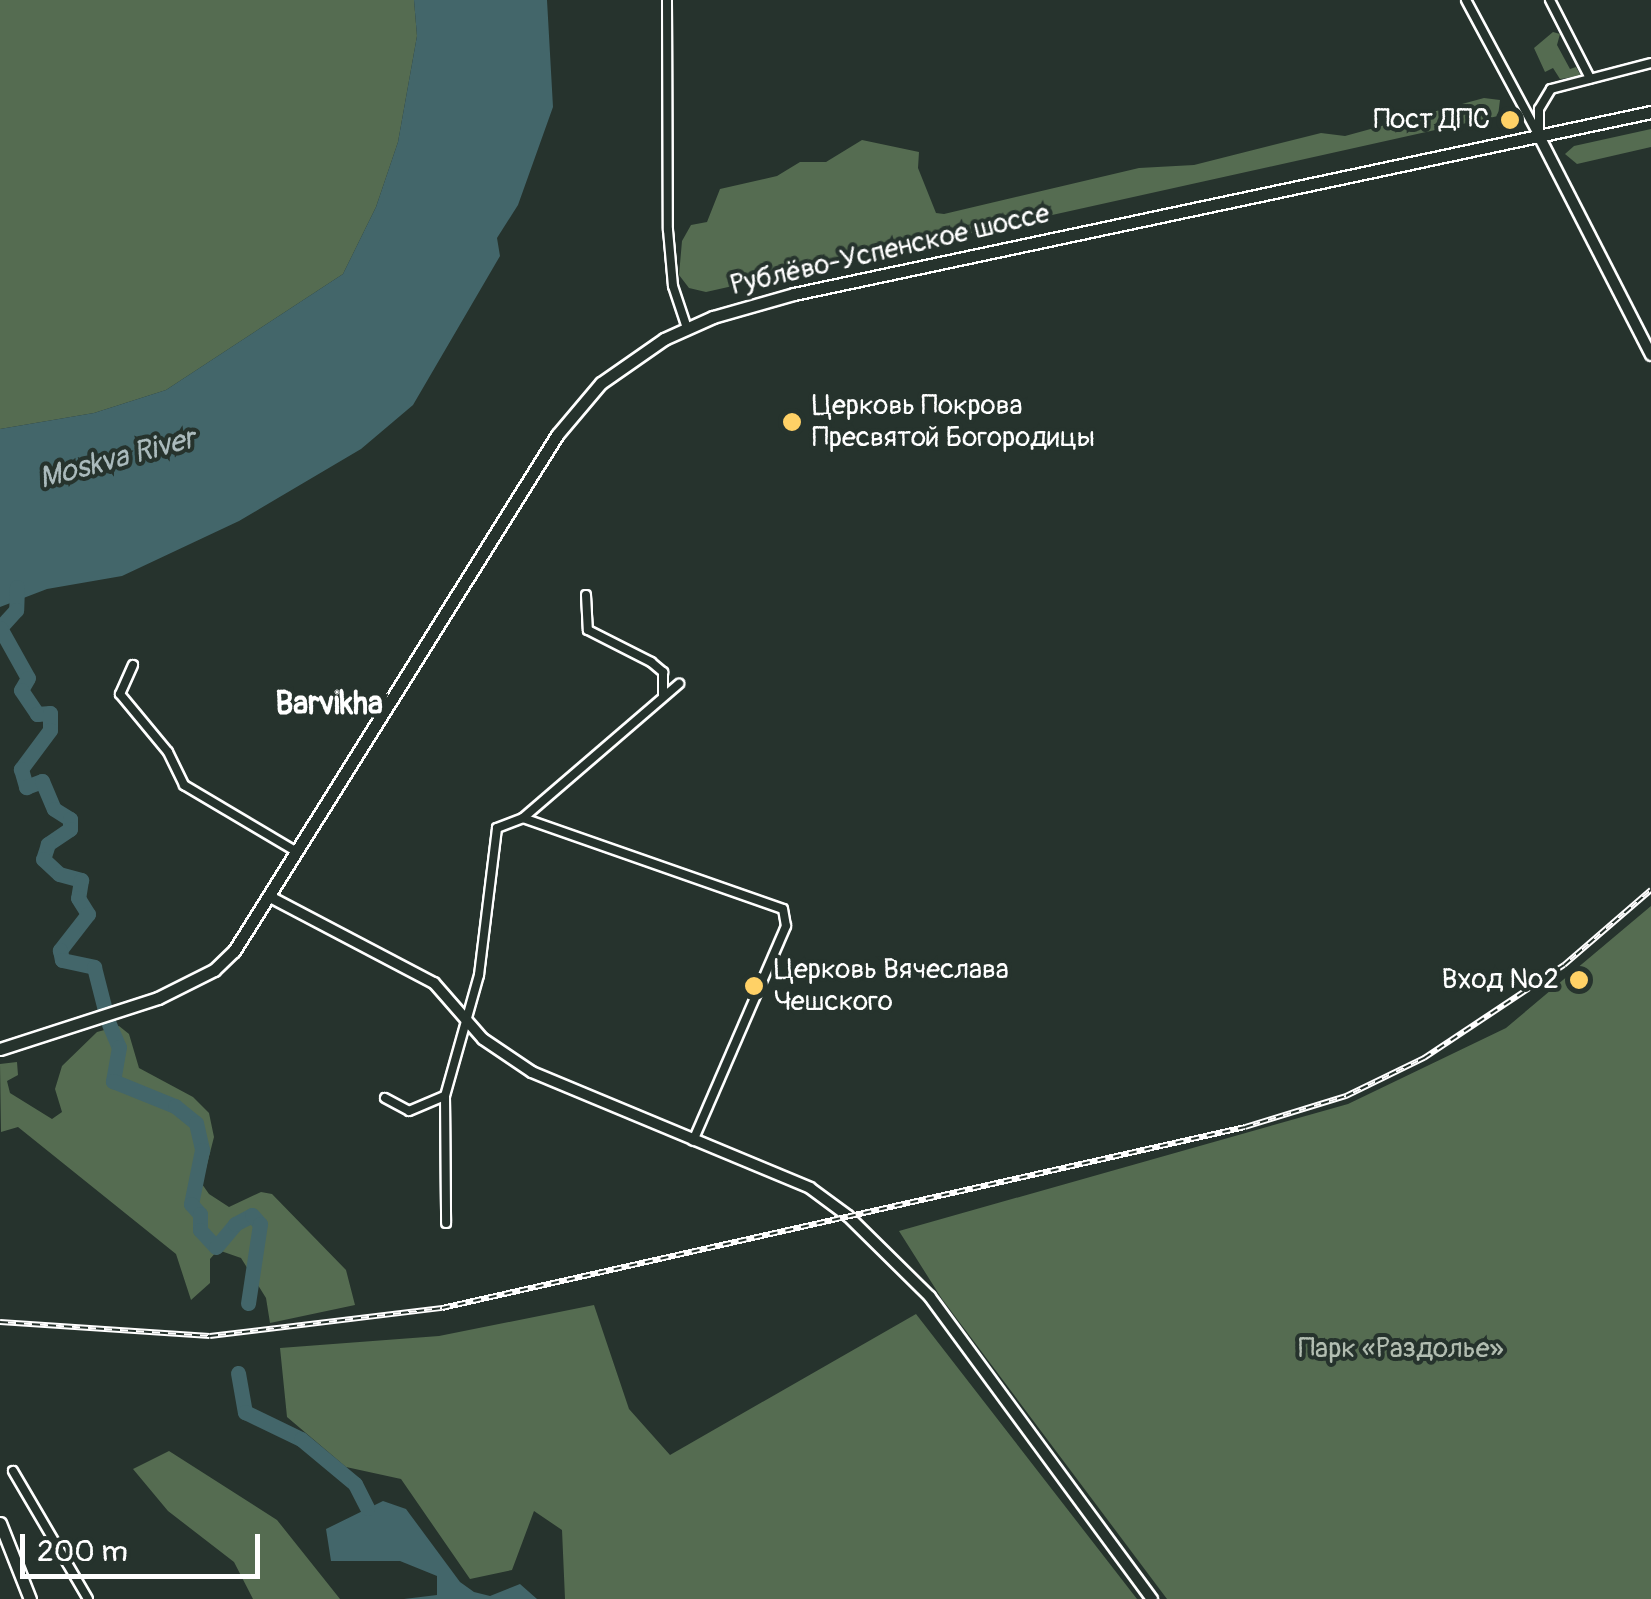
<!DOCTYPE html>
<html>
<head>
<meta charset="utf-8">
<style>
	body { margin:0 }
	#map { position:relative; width:1651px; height:1599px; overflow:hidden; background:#26332d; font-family:Pangolin,sans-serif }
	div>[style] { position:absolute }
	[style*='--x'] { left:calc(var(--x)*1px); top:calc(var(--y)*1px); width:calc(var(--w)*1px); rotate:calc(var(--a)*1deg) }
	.green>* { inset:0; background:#556c51 }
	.water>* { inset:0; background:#43666a }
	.river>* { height:15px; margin:-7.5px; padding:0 7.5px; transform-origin:7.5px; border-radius:7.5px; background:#43666a }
	.roads { filter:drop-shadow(2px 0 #fff) drop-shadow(-2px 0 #fff) drop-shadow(0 2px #fff) drop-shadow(0 -2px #fff) }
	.minor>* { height:8px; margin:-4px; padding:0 4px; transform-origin:4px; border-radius:4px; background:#26332d }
	.tertiary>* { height:10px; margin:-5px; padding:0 5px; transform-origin:5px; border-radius:5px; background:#26332d }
	.secondary>* { height:11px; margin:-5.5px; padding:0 5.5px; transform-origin:5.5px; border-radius:5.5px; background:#26332d }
	.rail>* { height:6px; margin-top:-3px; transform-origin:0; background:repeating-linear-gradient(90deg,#26332d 0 8px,#fff 0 16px); box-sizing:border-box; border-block:2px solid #fff }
	.dots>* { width:28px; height:28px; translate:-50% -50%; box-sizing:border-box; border:5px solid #26332d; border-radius:50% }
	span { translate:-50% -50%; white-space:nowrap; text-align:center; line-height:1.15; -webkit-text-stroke:8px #26332d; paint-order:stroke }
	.poi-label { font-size:28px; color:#fff }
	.right { translate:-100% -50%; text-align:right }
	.left { translate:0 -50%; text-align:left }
	.street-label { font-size:28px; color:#fff }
	.park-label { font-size:28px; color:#b2bdb1 }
	.water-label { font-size:30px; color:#aababc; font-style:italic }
	.quarter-label { font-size:32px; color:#fff; font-weight:700 }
	.scale { position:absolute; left:20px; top:1534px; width:240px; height:45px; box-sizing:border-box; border:5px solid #fff; border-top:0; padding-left:12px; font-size:30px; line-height:35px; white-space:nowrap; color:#fff; -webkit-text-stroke:8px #26332d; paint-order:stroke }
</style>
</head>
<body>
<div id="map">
	<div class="green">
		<i style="clip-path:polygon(0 0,414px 0,417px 36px,398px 142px,376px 207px,343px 274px,166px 390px,94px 413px,0 429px)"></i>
		<i style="clip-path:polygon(1553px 32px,1560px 34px,1557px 45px,1570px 69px,1576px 67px,1581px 76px,1560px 79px,1553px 68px,1545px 72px,1534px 48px)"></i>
		<i style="clip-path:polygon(1484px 98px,1500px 100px,1498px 116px,706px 292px,689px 288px,679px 275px,682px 241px,691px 225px,707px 222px,720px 189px,777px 176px,800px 162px,826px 162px,862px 140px,919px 152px,918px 168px,936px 213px,944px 214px,1139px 168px,1194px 165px,1321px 133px,1345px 136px)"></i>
		<i style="clip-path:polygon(1651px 129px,1651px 147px,1577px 164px,1565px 154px,1574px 146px)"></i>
		<i style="clip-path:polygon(1651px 906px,1651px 1599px,1167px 1599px,942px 1299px,899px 1231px,1348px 1104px,1506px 1028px)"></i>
		<i style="clip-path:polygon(119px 1026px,129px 1034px,139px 1068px,193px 1097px,209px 1113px,214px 1137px,202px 1184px,209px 1194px,229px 1207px,261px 1192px,272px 1194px,346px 1270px,355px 1305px,270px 1323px,266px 1298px,241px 1258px,218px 1250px,210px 1259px,210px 1283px,191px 1300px,176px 1254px,18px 1127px,1px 1132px,0 1064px,17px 1062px,18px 1075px,7px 1081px,10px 1093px,52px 1119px,62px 1112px,55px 1089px,62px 1066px,97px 1032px)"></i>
		<i style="clip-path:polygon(594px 1305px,629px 1409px,670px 1455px,916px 1314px,1137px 1599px,565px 1599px,562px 1530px,534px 1511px,512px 1570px,470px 1579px,401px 1479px,346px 1467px,287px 1417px,280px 1348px,439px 1336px)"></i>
		<i style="clip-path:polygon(169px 1451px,277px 1520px,340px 1599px,253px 1599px,234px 1562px,168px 1511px,133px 1469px)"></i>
	</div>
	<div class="water">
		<i style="clip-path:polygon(414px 0,547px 0,553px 107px,518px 205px,497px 238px,500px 256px,413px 405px,361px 449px,239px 521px,122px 576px,47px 589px,0 607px,0 429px,94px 413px,166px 390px,343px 274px,376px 207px,398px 142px,417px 36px)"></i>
		<i style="clip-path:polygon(383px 1501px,406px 1509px,460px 1582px,474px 1592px,490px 1596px,520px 1584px,537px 1599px,404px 1599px,437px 1595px,437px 1576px,400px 1561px,331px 1561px,326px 1529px)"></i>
	</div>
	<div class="river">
		<i style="--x:17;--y:587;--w:23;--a:92"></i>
		<i style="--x:16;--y:610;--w:24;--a:132"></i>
		<i style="--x:0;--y:628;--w:57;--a:60.8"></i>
		<i style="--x:28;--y:678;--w:14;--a:120"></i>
		<i style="--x:21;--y:690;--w:29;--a:56"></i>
		<i style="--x:37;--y:714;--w:13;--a:-4"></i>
		<i style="--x:50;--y:713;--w:17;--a:90"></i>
		<i style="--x:50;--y:730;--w:49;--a:126.6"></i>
		<i style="--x:21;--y:769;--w:19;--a:74"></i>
		<i style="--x:26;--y:787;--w:17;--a:-21"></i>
		<i style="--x:42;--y:781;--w:30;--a:67"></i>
		<i style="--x:54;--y:809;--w:19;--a:32"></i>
		<i style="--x:70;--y:819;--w:10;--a:90"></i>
		<i style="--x:70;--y:829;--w:27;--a:146"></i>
		<i style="--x:48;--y:844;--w:16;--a:108"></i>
		<i style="--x:43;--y:859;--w:22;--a:43"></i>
		<i style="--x:59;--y:874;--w:23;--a:15"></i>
		<i style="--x:81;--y:880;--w:18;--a:99"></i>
		<i style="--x:78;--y:898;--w:19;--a:58"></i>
		<i style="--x:88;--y:914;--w:46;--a:127.9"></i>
		<i style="--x:60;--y:950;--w:10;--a:79"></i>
		<i style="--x:62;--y:960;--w:33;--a:12"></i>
		<i style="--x:94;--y:967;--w:44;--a:75.7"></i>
		<i style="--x:109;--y:1024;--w:25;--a:67"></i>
		<i style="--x:119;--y:1047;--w:35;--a:100"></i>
		<i style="--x:113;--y:1081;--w:67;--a:22"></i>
		<i style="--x:175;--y:1106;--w:27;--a:39"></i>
		<i style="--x:196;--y:1123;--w:28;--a:77"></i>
		<i style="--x:202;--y:1150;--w:55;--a:101.5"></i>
		<i style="--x:191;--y:1204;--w:13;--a:48"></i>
		<i style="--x:200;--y:1214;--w:16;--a:90"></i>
		<i style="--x:200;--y:1230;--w:23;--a:47"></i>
		<i style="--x:216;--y:1247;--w:30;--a:-50"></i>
		<i style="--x:235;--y:1224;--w:19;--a:-28"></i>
		<i style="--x:252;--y:1215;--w:12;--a:48"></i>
		<i style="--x:260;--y:1224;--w:80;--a:98.6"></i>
		<i style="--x:238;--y:1373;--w:40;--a:80"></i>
		<i style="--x:245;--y:1412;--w:62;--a:25.7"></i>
		<i style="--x:301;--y:1439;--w:70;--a:39.8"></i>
		<i style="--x:355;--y:1484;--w:27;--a:63"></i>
	</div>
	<div class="roads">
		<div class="minor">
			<i style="--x:667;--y:0;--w:230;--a:89.8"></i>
			<i style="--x:668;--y:230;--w:56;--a:84.9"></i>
			<i style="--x:673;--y:286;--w:44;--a:71.6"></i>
			<i style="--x:1466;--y:0;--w:154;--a:61.8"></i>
			<i style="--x:1550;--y:0;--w:88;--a:62.9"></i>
			<i style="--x:1539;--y:132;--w:23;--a:-90"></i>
			<i style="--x:1539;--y:109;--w:23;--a:-59"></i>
			<i style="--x:1551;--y:89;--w:103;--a:-14.6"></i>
			<i style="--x:586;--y:595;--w:35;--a:87"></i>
			<i style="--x:588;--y:630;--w:71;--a:26.9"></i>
			<i style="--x:651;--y:662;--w:16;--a:40"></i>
			<i style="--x:663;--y:672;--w:23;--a:90"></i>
			<i style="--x:133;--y:665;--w:32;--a:114"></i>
			<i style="--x:120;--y:694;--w:75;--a:50.4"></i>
			<i style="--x:168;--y:752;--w:37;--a:64"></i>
			<i style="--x:184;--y:785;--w:131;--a:30.7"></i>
			<i style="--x:523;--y:818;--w:275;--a:19.3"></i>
			<i style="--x:783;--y:909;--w:17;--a:80"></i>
			<i style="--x:786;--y:926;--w:234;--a:113.4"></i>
			<i style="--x:445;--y:1096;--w:127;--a:89.5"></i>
			<i style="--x:385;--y:1098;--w:27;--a:28"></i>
			<i style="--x:409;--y:1111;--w:39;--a:-23"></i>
			<i style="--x:445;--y:1096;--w:126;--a:-74.3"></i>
			<i style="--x:479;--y:975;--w:148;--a:-83"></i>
			<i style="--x:497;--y:828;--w:28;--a:-21"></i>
			<i style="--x:523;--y:818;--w:206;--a:-40.7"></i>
			<i style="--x:13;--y:1471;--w:148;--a:59.6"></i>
		</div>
		<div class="tertiary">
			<i style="--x:1539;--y:136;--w:246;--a:62.9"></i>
			<i style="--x:270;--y:897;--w:185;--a:27.7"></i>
			<i style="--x:434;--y:983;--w:74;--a:48.8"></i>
			<i style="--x:483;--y:1039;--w:59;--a:34"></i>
			<i style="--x:532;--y:1072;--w:301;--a:22.6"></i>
			<i style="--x:810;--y:1188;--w:47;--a:36.4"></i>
			<i style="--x:848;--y:1216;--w:115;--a:44.6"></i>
			<i style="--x:930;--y:1297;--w:375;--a:53.7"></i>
		</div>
		<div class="secondary">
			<i style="--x:0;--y:1049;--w:166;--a:-17.9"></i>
			<i style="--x:158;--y:998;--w:63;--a:-26.6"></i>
			<i style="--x:214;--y:970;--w:28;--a:-44"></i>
			<i style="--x:234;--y:951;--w:609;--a:-57.95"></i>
			<i style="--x:557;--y:435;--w:68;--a:-49.8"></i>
			<i style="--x:601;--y:383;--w:77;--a:-34.9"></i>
			<i style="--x:664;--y:339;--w:54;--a:-24.2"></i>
			<i style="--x:713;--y:317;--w:84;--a:-15.9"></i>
			<i style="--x:794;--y:294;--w:876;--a:-11.99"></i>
			<i style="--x:0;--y:1523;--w:82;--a:68.5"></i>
		</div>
	</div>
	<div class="rail">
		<i style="--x:0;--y:1322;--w:210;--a:3.8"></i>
		<i style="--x:210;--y:1336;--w:234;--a:-6.9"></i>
		<i style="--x:442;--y:1308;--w:823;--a:-12.7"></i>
		<i style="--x:1245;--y:1127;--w:106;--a:-17.1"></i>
		<i style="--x:1346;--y:1096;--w:87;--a:-26"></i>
		<i style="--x:1424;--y:1058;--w:168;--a:-33.6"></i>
		<i style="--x:1564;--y:965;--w:115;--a:-40.8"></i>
	</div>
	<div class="dots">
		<i style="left:1510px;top:120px;background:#ffd166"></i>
		<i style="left:792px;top:422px;background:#ffd166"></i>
		<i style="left:1579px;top:980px;background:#ffd166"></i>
		<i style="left:754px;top:986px;background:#ffd166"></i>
	</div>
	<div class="poi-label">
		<span class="right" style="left:1490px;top:120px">Пост ДПС</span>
		<span class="left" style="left:812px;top:422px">Церковь Покрова<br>Пресвятой Богородицы</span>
		<span class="left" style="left:774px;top:986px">Церковь Вячеслава<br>Чешского</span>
		<span class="right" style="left:1559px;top:980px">Вход №2</span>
	</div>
	<div class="street-label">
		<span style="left:890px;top:250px;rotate:-13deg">Рублёво-Успенское шоссе</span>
	</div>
	<div class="park-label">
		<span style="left:1401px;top:1349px">Парк «Раздолье»</span>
	</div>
	<div class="water-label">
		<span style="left:117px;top:459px;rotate:-15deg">Moskva River</span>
	</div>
	<div class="quarter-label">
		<span style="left:329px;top:704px">Barvikha</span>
	</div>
	<div class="scale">200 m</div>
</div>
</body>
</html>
